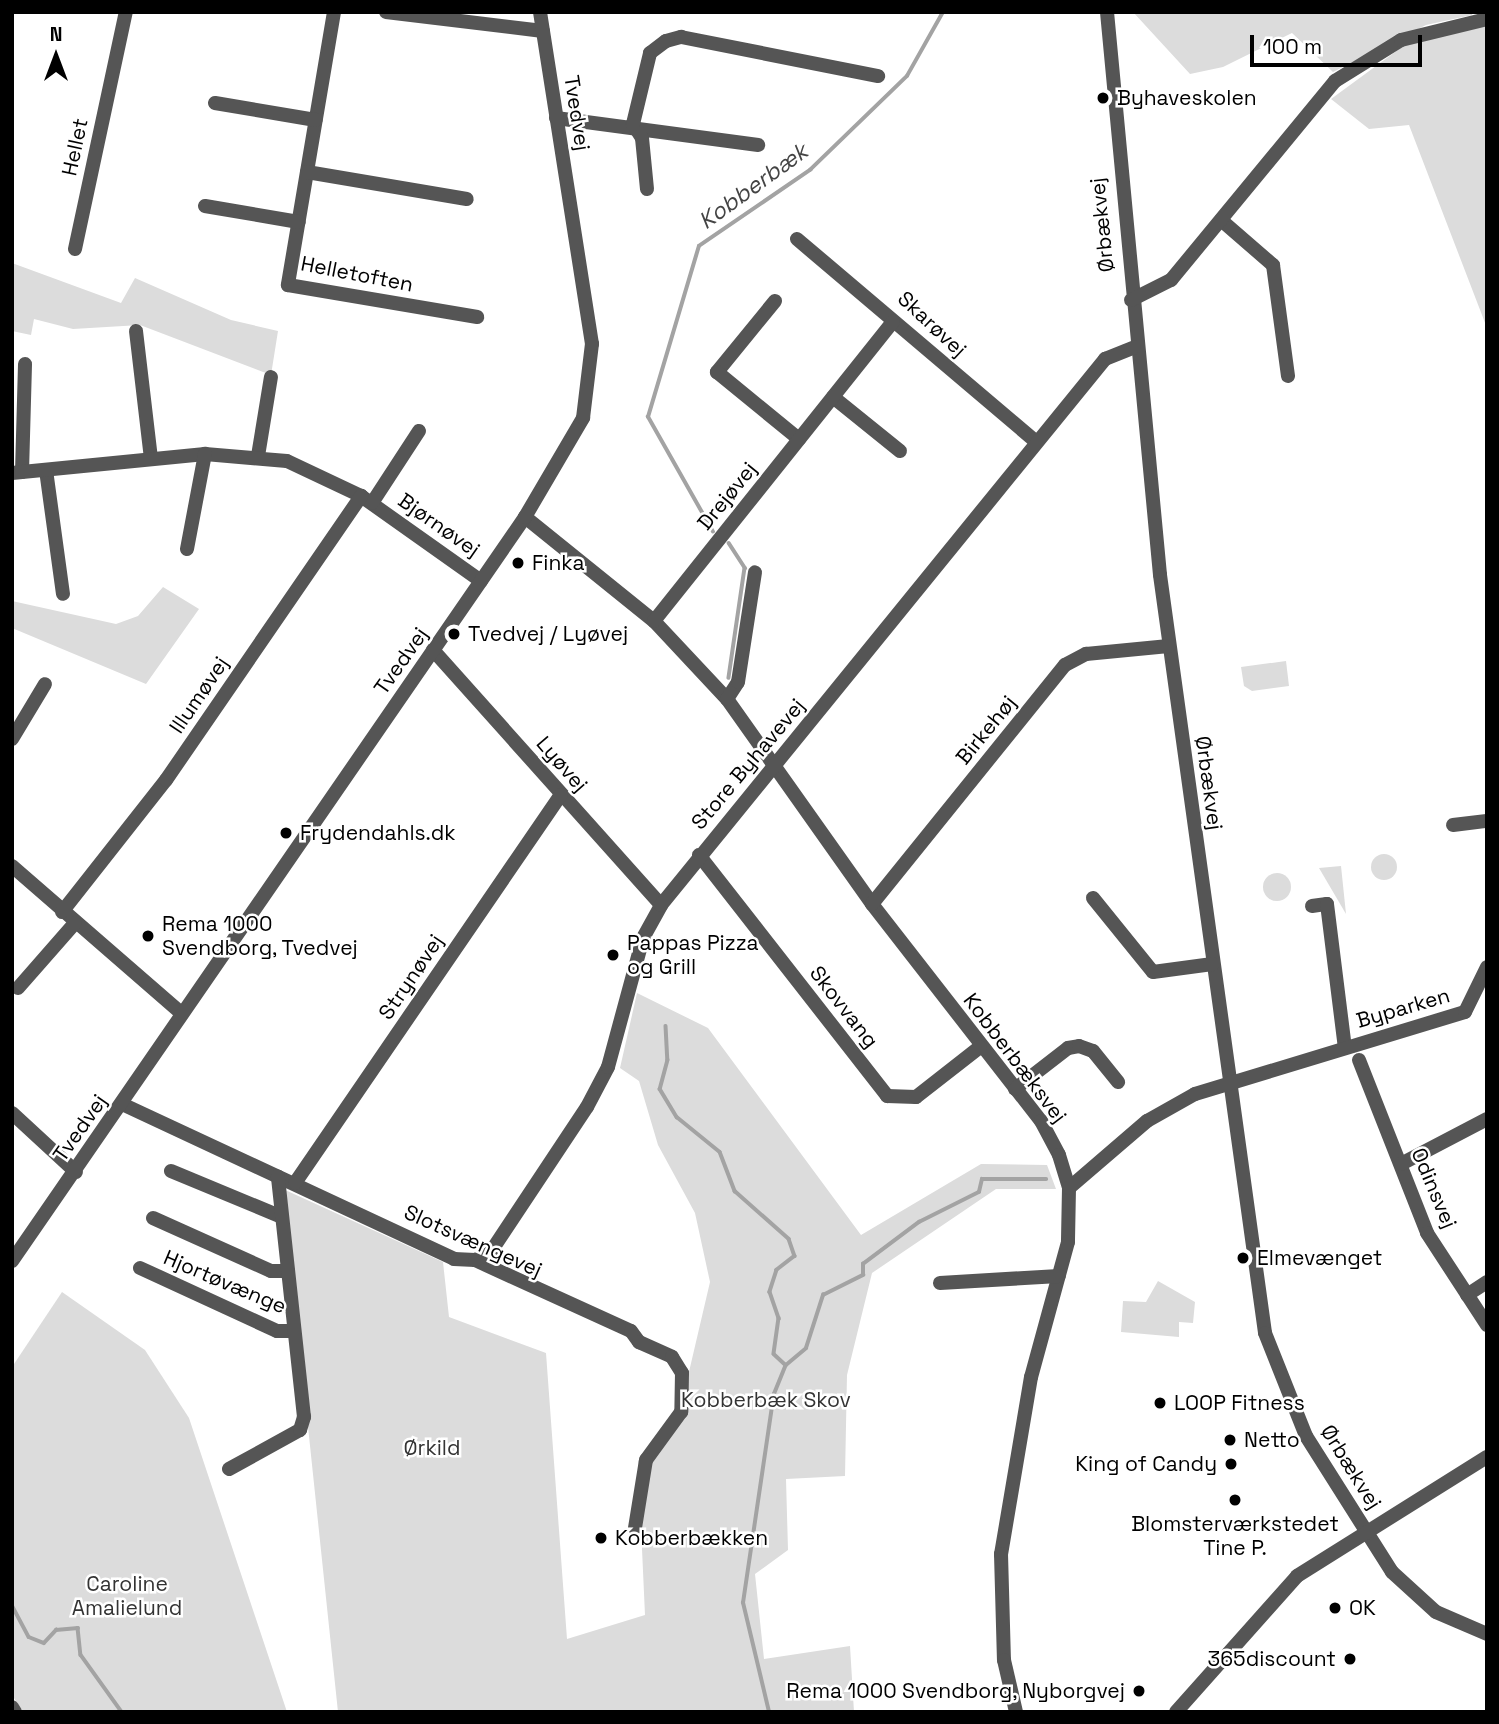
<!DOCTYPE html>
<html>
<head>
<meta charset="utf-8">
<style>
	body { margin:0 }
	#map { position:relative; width:1499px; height:1724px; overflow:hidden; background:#fff; font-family:"Space Grotesk",sans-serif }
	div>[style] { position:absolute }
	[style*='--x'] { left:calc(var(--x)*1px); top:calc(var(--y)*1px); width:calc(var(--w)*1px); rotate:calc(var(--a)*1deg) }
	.green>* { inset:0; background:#dcdcdc }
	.round { border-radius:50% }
	.stream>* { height:3.5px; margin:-1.75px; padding:0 1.75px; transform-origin:1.75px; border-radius:1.75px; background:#a3a3a3 }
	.minor>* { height:14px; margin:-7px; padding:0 7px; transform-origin:7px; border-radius:7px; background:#555 }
	.dots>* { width:19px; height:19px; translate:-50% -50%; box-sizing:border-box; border:4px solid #fff; border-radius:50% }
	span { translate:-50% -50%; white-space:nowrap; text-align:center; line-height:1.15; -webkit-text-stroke:5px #fff; paint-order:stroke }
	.poi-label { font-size:21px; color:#000 }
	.left { translate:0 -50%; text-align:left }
	.right { translate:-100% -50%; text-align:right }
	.street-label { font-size:21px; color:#000 }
	.park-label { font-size:21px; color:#333 }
	.water-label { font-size:23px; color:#444; font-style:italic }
	.frame { position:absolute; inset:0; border:14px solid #000; pointer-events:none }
	.north { position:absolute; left:21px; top:21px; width:70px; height:70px; -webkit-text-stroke:5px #fff; paint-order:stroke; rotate:0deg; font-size:19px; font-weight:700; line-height:28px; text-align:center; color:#000 }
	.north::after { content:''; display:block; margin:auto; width:24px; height:32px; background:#000; clip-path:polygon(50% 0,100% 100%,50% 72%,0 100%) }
	.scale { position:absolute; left:1250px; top:35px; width:172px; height:32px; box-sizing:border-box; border:4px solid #000; border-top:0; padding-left:9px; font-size:21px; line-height:24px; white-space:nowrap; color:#000; -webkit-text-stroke:5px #fff; paint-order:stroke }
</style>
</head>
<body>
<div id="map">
	<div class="green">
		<i style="clip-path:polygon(1133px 12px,1472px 12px,1472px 15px,1426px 25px,1333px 72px,1292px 33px,1223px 67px,1190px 74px)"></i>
		<i style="clip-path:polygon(1487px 25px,1487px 328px,1409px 125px,1369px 129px,1331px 99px,1406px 44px)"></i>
		<i style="clip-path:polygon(12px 263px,121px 303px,135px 278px,231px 320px,278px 331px,271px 375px,140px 325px,73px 329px,34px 319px,31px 335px,12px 331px)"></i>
		<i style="clip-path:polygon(163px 587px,199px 609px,146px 684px,12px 628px,12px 601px,116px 624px,138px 616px)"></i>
		<i style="clip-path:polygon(1286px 661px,1289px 686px,1252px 691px,1244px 686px,1241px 667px)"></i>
		<i class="round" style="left:1371px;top:854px;width:26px;height:26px"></i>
		<i style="clip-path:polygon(1341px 866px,1346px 914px,1319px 868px)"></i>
		<i class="round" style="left:1263px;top:873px;width:28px;height:28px"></i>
		<i style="clip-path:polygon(637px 993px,708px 1028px,861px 1235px,981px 1164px,1047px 1165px,1056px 1189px,996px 1189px,872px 1273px,847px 1375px,845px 1476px,786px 1479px,788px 1550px,755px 1574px,764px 1659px,850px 1646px,854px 1712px,338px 1712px,283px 1189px,443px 1262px,449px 1317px,546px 1353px,567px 1639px,645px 1615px,638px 1461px,681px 1406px,710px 1282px,695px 1213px,658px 1145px,639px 1081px,620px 1068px)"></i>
		<i style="clip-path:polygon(1158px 1281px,1195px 1302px,1193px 1323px,1179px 1322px,1179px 1337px,1121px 1332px,1123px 1301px,1146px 1302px)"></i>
		<i style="clip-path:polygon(62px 1292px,145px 1350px,189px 1418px,287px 1712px,23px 1712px,12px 1695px,12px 1367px)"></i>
	</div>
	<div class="stream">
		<i style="--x:713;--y:532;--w:132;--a:-119.5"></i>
		<i style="--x:648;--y:417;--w:178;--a:-73.4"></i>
		<i style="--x:699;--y:246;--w:135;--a:-34.4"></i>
		<i style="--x:810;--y:170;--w:135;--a:-44.1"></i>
		<i style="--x:907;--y:76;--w:73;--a:-60.6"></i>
		<i style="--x:729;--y:543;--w:30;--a:57"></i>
		<i style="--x:745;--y:568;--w:111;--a:98.3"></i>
		<i style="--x:666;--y:1026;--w:34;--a:87"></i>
		<i style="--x:668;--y:1060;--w:30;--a:105"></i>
		<i style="--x:660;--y:1089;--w:33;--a:59"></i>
		<i style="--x:677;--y:1117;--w:55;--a:39.1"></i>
		<i style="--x:720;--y:1152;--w:42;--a:69"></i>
		<i style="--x:735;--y:1191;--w:72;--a:41.6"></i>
		<i style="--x:789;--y:1239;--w:18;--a:71"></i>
		<i style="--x:795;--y:1256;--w:23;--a:142"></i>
		<i style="--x:777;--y:1270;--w:23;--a:108"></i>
		<i style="--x:770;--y:1292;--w:28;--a:71"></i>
		<i style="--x:779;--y:1318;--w:36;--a:98"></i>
		<i style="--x:774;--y:1354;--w:16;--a:43"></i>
		<i style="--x:786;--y:1365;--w:26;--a:-40"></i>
		<i style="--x:806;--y:1348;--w:56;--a:-72.2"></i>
		<i style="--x:823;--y:1295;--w:45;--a:-26.6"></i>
		<i style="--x:863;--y:1275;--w:11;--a:-90"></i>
		<i style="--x:863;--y:1264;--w:70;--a:-36.9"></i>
		<i style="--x:919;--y:1222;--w:67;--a:-26.6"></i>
		<i style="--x:979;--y:1192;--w:13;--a:-77"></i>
		<i style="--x:982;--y:1179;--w:64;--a:0"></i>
		<i style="--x:12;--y:1605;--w:36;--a:62"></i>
		<i style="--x:29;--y:1637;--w:16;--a:22"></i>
		<i style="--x:44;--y:1643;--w:18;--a:-47"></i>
		<i style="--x:56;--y:1630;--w:22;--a:-5"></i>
		<i style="--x:78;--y:1628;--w:27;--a:84"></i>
		<i style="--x:81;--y:1655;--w:70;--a:54.3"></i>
		<i style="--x:769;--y:1712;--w:112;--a:-103.4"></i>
		<i style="--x:743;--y:1603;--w:211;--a:-81.6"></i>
		<i style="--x:774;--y:1394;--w:31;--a:-68"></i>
	</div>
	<div class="minor">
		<i style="--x:334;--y:12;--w:277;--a:99.6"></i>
		<i style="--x:288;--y:285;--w:192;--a:9.6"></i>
		<i style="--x:386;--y:12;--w:158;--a:6.9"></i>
		<i style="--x:1107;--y:12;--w:565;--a:84.62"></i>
		<i style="--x:1160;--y:575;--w:765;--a:82.11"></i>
		<i style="--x:1265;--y:1333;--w:111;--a:68.3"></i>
		<i style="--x:1306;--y:1436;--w:161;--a:57.7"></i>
		<i style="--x:1392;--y:1572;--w:59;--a:42.3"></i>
		<i style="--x:1436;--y:1612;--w:56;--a:23.3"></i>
		<i style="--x:215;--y:103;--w:102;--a:9.6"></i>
		<i style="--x:556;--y:118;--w:204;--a:7.6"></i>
		<i style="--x:307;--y:172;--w:162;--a:9.6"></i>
		<i style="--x:647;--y:189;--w:51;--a:-95.6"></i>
		<i style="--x:642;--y:138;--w:17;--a:-123"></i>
		<i style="--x:633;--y:124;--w:73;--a:-76.5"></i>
		<i style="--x:650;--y:53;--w:20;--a:-37"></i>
		<i style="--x:666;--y:41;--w:16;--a:-15"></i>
		<i style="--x:681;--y:37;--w:201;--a:11.2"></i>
		<i style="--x:205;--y:206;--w:95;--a:9.7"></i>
		<i style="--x:1221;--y:220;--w:69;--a:40.9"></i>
		<i style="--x:1273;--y:265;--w:112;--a:82.3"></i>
		<i style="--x:797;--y:239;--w:314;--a:40.3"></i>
		<i style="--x:75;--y:249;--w:242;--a:-77.9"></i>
		<i style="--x:1131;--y:300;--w:45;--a:-26.6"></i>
		<i style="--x:1171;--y:280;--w:258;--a:-50.5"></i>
		<i style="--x:1335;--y:81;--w:78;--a:-31.8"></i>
		<i style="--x:1401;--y:40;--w:89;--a:-13.7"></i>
		<i style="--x:775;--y:301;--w:92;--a:129.2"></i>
		<i style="--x:717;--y:372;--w:106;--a:39.3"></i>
		<i style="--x:136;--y:331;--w:129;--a:83.3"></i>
		<i style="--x:833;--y:397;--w:86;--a:38.9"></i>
		<i style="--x:258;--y:456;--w:80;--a:-80.7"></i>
		<i style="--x:46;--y:470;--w:125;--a:82.2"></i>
		<i style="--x:22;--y:472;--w:108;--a:-88.4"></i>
		<i style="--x:12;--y:473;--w:194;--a:-5.6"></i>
		<i style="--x:205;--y:454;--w:82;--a:4.9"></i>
		<i style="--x:287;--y:461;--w:82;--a:25.3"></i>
		<i style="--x:361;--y:496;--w:147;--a:35.3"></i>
		<i style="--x:372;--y:503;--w:86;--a:-56.9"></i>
		<i style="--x:525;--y:517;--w:166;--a:38.9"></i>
		<i style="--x:654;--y:621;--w:107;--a:46.9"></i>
		<i style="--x:727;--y:699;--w:251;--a:54.7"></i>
		<i style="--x:872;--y:904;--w:275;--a:52.1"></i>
		<i style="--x:1041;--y:1121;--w:38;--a:62"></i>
		<i style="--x:1059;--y:1155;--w:34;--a:73"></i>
		<i style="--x:1069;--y:1188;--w:54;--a:91.1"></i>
		<i style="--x:1068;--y:1242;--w:140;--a:105.3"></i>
		<i style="--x:1031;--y:1377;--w:180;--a:99.6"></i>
		<i style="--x:1001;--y:1554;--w:106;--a:88.4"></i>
		<i style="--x:1004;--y:1660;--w:53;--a:77"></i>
		<i style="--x:187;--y:549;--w:97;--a:-79.3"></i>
		<i style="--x:654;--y:621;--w:383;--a:-51.4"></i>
		<i style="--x:433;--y:650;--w:342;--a:48.2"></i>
		<i style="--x:727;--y:699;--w:20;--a:-57"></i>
		<i style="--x:738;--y:682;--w:111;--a:-81.2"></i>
		<i style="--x:12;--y:739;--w:64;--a:-59"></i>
		<i style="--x:1453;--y:825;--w:34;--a:-7"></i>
		<i style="--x:699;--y:855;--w:306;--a:52"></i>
		<i style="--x:887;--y:1096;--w:29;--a:2"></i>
		<i style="--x:916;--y:1097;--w:81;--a:-38"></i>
		<i style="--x:12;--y:866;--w:225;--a:41"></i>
		<i style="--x:1093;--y:898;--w:95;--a:51"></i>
		<i style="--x:1153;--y:972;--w:60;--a:-7.7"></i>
		<i style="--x:872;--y:904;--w:307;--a:-51.1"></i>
		<i style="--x:1065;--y:665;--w:24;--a:-28"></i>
		<i style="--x:1086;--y:654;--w:83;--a:-5.5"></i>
		<i style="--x:1312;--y:906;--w:15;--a:-8"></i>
		<i style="--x:1327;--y:904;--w:145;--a:82.9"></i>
		<i style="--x:62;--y:912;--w:168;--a:-51.8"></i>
		<i style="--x:166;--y:780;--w:345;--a:-55.5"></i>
		<i style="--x:18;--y:988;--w:86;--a:-48.8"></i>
		<i style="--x:1359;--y:1060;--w:186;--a:68.5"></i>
		<i style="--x:1427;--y:1233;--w:110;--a:56.9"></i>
		<i style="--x:1015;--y:1089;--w:67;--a:-37.7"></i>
		<i style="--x:1068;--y:1048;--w:11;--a:-10"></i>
		<i style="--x:1079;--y:1046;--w:15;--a:20"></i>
		<i style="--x:1093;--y:1051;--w:40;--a:51"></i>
		<i style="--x:122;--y:1104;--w:366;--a:25"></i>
		<i style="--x:454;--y:1259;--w:21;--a:3"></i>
		<i style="--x:475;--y:1260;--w:171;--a:24.5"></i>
		<i style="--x:631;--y:1331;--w:14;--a:54"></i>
		<i style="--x:639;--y:1342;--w:36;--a:24"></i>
		<i style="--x:672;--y:1357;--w:19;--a:58"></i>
		<i style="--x:682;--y:1373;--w:39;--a:91"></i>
		<i style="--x:681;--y:1412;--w:59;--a:126.1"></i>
		<i style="--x:646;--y:1460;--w:69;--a:99.2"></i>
		<i style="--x:12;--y:1113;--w:87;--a:42.7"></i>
		<i style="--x:1401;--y:1164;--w:97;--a:-27.6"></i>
		<i style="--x:171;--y:1171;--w:120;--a:22.5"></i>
		<i style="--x:295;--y:1183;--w:470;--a:-55.6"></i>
		<i style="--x:1069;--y:1188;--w:103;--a:-40.7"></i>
		<i style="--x:1147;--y:1121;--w:55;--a:-29.4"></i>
		<i style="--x:1195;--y:1094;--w:282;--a:-16.9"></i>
		<i style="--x:1465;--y:1012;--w:50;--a:-63.9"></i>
		<i style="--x:153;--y:1218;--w:129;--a:24.2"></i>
		<i style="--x:271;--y:1271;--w:17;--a:0"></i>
		<i style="--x:475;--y:1260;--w:17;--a:-25"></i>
		<i style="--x:490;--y:1253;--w:175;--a:-56.4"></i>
		<i style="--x:587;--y:1107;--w:45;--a:-62.3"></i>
		<i style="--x:608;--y:1067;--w:134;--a:-74.8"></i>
		<i style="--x:643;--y:938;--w:38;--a:-61"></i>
		<i style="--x:661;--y:905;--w:704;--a:-50.88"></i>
		<i style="--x:1105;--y:359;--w:31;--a:-22"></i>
		<i style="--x:12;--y:1261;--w:904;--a:-55.41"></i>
		<i style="--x:525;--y:517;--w:115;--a:-59.6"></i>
		<i style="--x:583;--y:418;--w:75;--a:-83.1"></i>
		<i style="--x:592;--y:344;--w:336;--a:-98.9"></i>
		<i style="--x:140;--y:1268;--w:151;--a:24.7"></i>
		<i style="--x:277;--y:1331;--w:17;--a:0"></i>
		<i style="--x:940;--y:1283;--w:119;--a:-3.4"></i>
		<i style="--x:1467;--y:1295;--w:24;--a:-33"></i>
		<i style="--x:229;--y:1469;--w:81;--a:-28.8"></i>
		<i style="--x:300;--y:1430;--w:14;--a:-73"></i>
		<i style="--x:304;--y:1417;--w:242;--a:-96.2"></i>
		<i style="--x:12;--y:1707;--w:6;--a:59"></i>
		<i style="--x:1176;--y:1712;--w:182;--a:-48.3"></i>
		<i style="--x:1297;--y:1576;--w:224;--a:-32.1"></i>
	</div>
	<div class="dots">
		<i style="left:1103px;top:98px;background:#000"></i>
		<i style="left:518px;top:563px;background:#000"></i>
		<i style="left:454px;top:634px;background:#000"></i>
		<i style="left:286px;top:833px;background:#000"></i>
		<i style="left:148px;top:936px;background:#000"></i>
		<i style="left:613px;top:955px;background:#000"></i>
		<i style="left:1243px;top:1258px;background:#000"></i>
		<i style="left:1160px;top:1403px;background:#000"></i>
		<i style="left:1230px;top:1440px;background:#000"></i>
		<i style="left:1231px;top:1464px;background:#000"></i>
		<i style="left:1235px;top:1500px;background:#000"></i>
		<i style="left:601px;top:1538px;background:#000"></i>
		<i style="left:1335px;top:1608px;background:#000"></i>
		<i style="left:1350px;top:1659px;background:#000"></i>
		<i style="left:1139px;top:1691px;background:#000"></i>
	</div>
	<div class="poi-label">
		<span class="left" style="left:1117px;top:98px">Byhaveskolen</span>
		<span class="left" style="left:532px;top:563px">Finka</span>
		<span class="left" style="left:468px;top:634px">Tvedvej / Lyøvej</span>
		<span class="left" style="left:300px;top:833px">Frydendahls.dk</span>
		<span class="left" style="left:162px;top:936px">Rema 1000<br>Svendborg, Tvedvej</span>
		<span class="left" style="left:627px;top:955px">Pappas Pizza<br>og Grill</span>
		<span class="left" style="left:1257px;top:1258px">Elmevænget</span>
		<span class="left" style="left:1174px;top:1403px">LOOP Fitness</span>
		<span class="left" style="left:1244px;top:1440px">Netto</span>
		<span class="right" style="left:1217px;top:1464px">King of Candy</span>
		<span style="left:1235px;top:1536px">Blomsterværkstedet<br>Tine P.</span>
		<span class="left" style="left:615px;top:1538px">Kobberbækken</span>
		<span class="left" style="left:1349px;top:1608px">OK</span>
		<span class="right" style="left:1336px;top:1659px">365discount</span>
		<span class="right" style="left:1125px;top:1691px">Rema 1000 Svendborg, Nyborgvej</span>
	</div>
	<div class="street-label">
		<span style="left:577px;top:113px;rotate:81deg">Tvedvej</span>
		<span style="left:75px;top:147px;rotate:-78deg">Hellet</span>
		<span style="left:1102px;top:225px;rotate:-96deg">Ørbækvej</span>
		<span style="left:357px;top:274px;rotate:11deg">Helletoften</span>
		<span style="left:932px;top:324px;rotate:43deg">Skarøvej</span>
		<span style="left:727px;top:496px;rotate:-51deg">Drejøvej</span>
		<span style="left:439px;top:525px;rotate:35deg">Bjørnøvej</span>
		<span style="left:401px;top:661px;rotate:-55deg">Tvedvej</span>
		<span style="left:199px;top:695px;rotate:-56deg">Illumøvej</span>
		<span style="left:986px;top:730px;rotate:-51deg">Birkehøj</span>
		<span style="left:562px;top:764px;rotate:49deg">Lyøvej</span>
		<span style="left:748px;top:764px;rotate:-50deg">Store Byhavevej</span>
		<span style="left:1209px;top:783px;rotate:82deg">Ørbækvej</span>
		<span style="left:411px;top:977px;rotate:-56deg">Strynøvej</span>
		<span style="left:844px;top:1007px;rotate:52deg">Skovvang</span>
		<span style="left:1403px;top:1008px;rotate:-16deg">Byparken</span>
		<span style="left:1015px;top:1058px;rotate:53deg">Kobberbæksvej</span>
		<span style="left:80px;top:1128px;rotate:-55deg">Tvedvej</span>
		<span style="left:1434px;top:1188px;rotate:67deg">Odinsvej</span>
		<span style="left:473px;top:1241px;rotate:24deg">Slotsvængevej</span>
		<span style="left:225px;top:1282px;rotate:23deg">Hjortøvænge</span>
		<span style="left:1351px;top:1467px;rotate:58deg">Ørbækvej</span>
	</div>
	<div class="park-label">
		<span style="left:766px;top:1400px">Kobberbæk Skov</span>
		<span style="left:432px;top:1448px">Ørkild</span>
		<span style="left:127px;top:1596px">Caroline<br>Amalielund</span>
	</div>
	<div class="water-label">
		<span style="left:753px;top:186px;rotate:-36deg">Kobberbæk</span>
	</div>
	<div class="frame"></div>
	<div class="north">N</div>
	<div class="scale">100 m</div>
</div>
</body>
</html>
